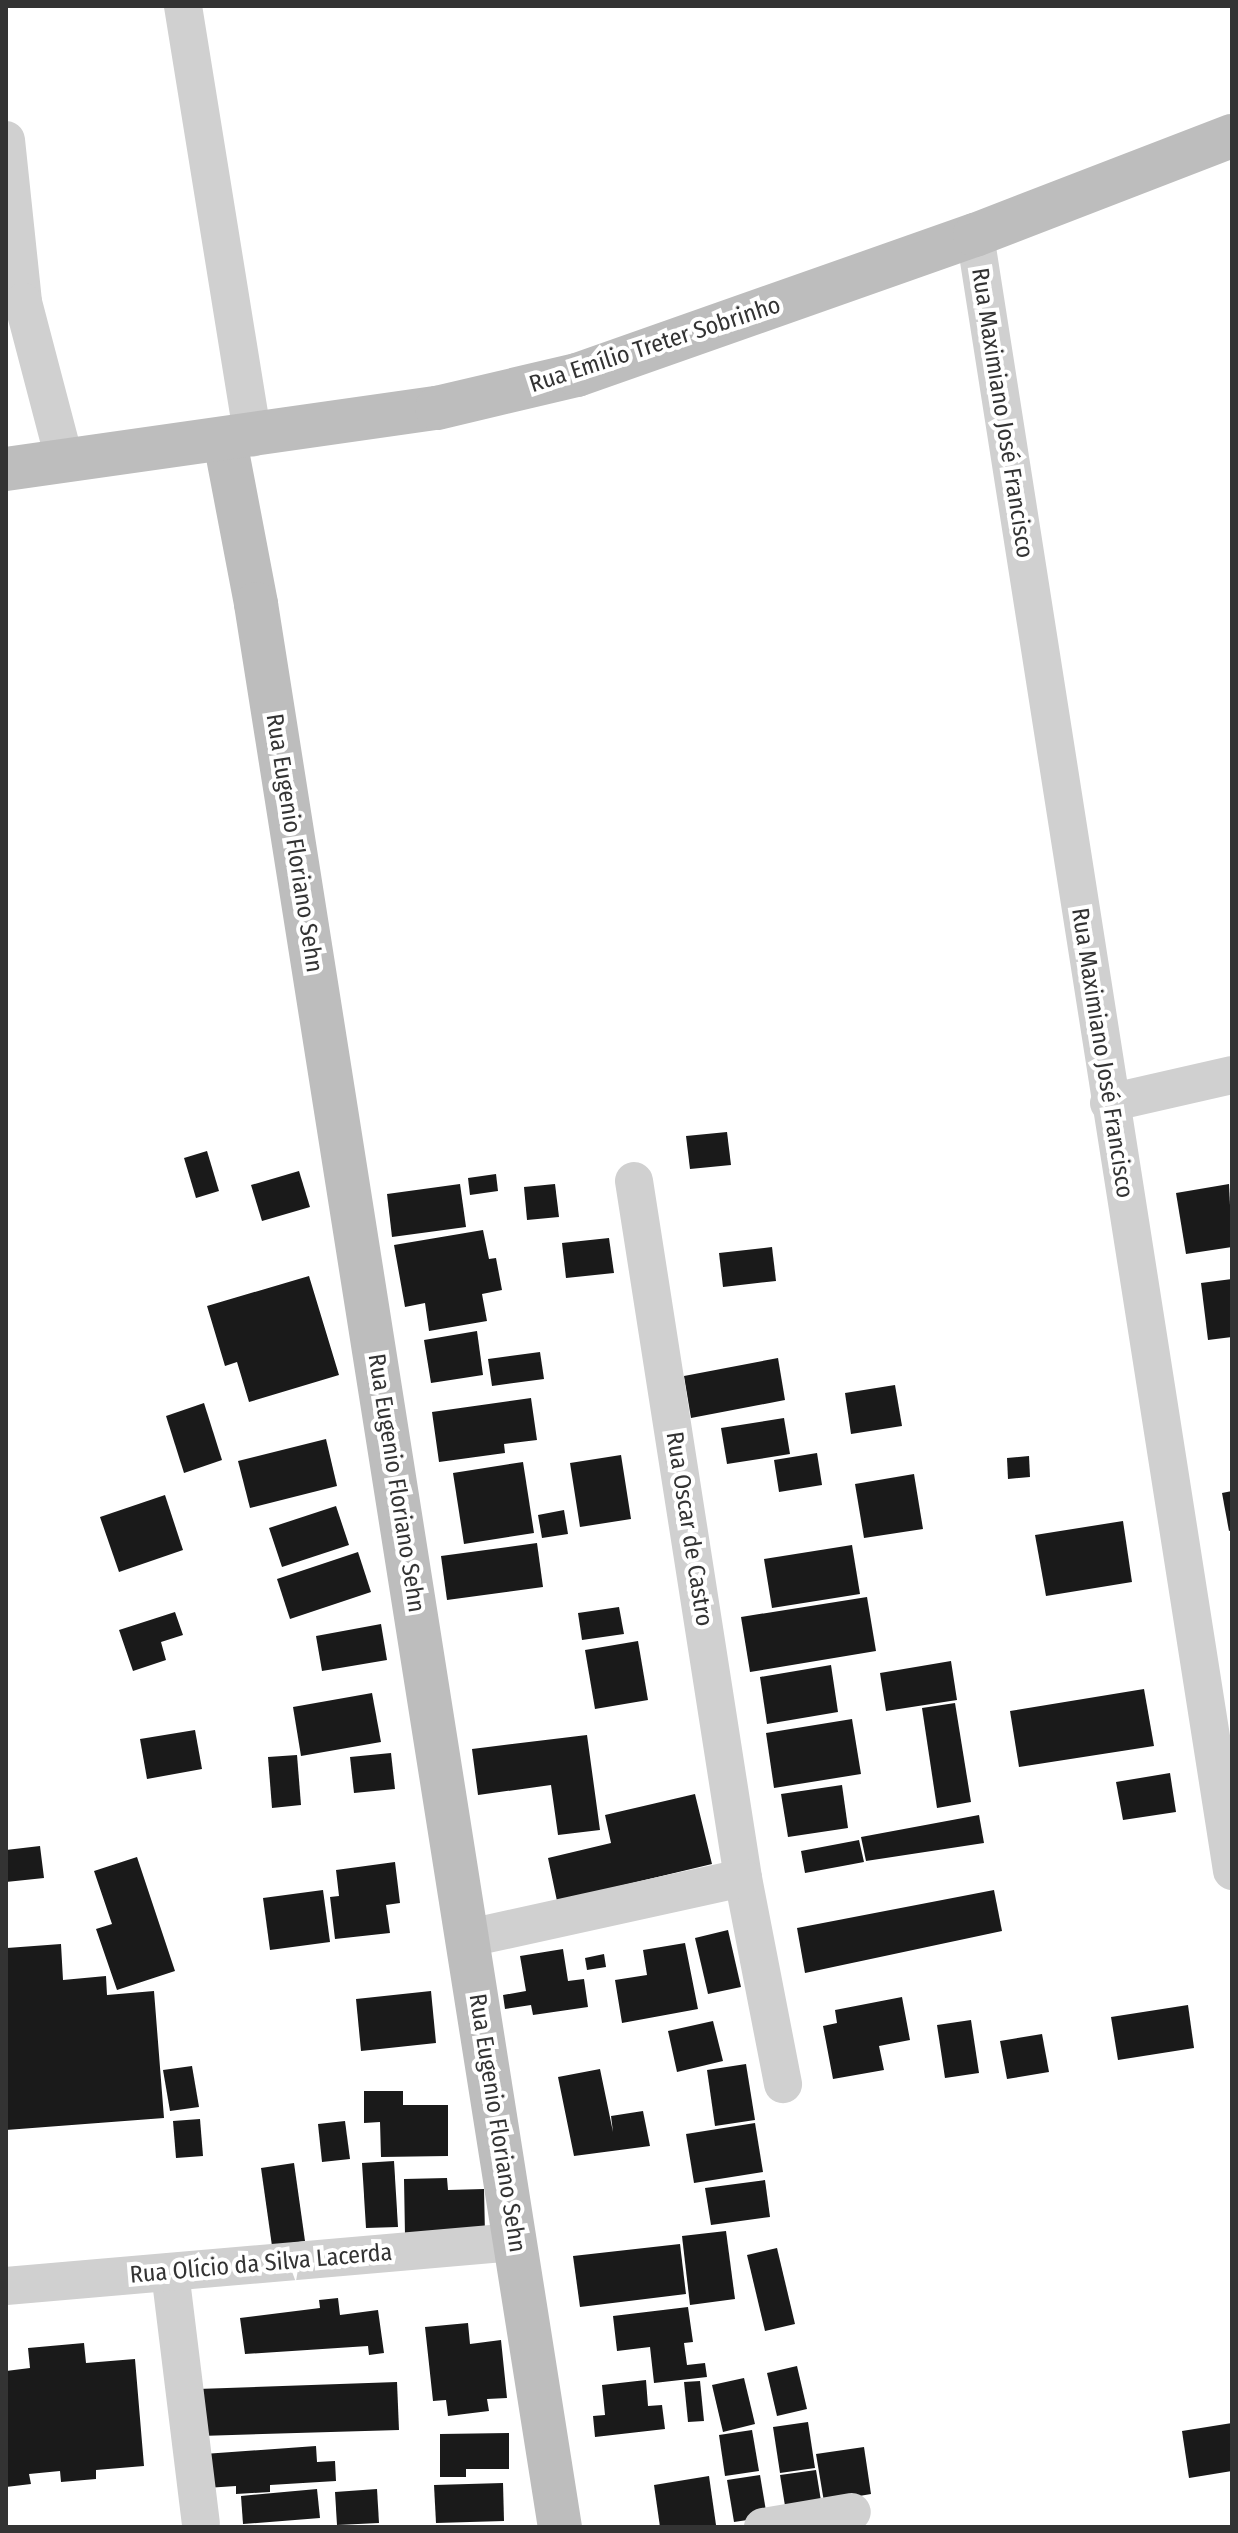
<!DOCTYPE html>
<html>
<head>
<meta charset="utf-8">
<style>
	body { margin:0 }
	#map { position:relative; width:1238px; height:2533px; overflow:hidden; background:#fff; font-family:"Fira Sans Condensed",sans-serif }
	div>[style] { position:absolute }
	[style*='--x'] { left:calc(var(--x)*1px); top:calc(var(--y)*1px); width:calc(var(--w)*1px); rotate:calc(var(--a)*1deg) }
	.building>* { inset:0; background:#1a1a1a }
	.street>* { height:38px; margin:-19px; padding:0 19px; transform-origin:19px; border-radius:19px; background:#d0d0d0 }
	.secondary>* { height:44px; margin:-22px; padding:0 22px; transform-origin:22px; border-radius:22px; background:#bdbdbd }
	span { translate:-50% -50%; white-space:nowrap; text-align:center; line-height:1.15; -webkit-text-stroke:8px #fff; paint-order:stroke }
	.street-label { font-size:24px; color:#333 }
	.frame { position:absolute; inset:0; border:8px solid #333; pointer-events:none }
</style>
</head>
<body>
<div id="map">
	<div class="building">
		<i style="clip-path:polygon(727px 1132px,731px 1165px,690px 1169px,686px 1136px)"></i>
		<i style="clip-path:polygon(207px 1151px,219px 1191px,196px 1198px,184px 1158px)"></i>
		<i style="clip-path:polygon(299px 1171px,310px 1207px,262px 1221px,251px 1185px)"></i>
		<i style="clip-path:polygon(496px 1174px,498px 1191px,470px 1195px,468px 1178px)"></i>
		<i style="clip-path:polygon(460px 1184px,466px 1227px,392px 1237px,387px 1194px)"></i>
		<i style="clip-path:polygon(555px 1184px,559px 1217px,527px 1220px,524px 1187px)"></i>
		<i style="clip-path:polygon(1229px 1184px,1232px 1247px,1186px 1254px,1176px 1193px)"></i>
		<i style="clip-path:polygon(483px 1230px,489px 1259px,496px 1258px,502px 1290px,482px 1294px,487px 1321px,429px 1331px,425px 1303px,405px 1307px,394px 1245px)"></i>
		<i style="clip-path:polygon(609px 1238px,614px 1273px,566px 1278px,562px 1243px)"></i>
		<i style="clip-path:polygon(772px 1247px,776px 1281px,723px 1287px,719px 1253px)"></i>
		<i style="clip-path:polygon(309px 1276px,339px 1375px,249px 1402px,237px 1362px,225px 1366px,207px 1306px)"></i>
		<i style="clip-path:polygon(1232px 1279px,1232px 1337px,1208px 1340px,1201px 1283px)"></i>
		<i style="clip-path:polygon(477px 1331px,483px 1375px,431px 1383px,424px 1340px)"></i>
		<i style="clip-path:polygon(540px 1352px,544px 1379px,492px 1386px,488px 1359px)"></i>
		<i style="clip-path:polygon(778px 1358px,785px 1400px,691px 1418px,684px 1376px)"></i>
		<i style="clip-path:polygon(895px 1385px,902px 1426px,851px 1434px,845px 1393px)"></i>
		<i style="clip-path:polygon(531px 1398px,537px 1440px,504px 1444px,505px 1453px,439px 1462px,432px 1412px)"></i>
		<i style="clip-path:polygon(204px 1403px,222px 1460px,184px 1473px,166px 1416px)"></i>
		<i style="clip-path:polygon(784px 1418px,790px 1454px,727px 1464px,721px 1428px)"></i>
		<i style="clip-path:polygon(326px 1439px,337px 1486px,250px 1508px,238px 1461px)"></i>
		<i style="clip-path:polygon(817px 1453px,822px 1485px,779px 1492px,774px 1460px)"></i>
		<i style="clip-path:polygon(621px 1455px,631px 1519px,580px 1527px,570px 1463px)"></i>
		<i style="clip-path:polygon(1029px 1456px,1030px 1477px,1008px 1479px,1007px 1458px)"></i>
		<i style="clip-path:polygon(523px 1462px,534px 1533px,464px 1544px,453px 1473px)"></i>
		<i style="clip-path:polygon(914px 1474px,923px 1529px,864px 1538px,855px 1484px)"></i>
		<i style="clip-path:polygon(1232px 1491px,1232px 1530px,1229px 1531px,1222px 1493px)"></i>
		<i style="clip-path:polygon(165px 1495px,183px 1550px,119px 1572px,100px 1517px)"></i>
		<i style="clip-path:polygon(336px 1506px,349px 1545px,282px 1567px,269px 1528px)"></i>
		<i style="clip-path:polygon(564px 1510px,568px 1534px,542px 1538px,538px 1515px)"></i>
		<i style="clip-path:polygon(1123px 1521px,1132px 1582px,1046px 1596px,1035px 1535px)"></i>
		<i style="clip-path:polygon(537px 1543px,543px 1587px,447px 1600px,441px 1556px)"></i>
		<i style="clip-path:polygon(852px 1545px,860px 1594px,772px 1608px,764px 1559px)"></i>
		<i style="clip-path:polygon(358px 1552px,371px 1592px,290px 1619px,277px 1579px)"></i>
		<i style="clip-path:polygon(867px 1597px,876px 1651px,750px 1672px,741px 1617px)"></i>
		<i style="clip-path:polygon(619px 1607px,624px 1634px,582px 1640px,578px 1613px)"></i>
		<i style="clip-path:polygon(175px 1612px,183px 1635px,161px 1642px,166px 1660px,133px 1671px,119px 1630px)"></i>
		<i style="clip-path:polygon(381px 1624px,387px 1660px,322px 1671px,316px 1636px)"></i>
		<i style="clip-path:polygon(638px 1641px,648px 1700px,595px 1709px,585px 1650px)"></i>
		<i style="clip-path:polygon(951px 1661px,957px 1700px,886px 1711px,880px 1673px)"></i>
		<i style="clip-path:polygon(831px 1665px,838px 1712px,767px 1724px,760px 1677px)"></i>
		<i style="clip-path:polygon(1144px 1689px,1154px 1746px,1019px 1767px,1010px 1711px)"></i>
		<i style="clip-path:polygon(372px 1693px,381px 1742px,301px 1756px,293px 1707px)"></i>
		<i style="clip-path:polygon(955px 1703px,971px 1802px,937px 1808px,922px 1708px)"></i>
		<i style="clip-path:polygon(852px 1719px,861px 1774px,774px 1788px,766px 1733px)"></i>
		<i style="clip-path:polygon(195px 1730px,202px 1769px,147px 1779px,140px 1739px)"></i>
		<i style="clip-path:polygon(587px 1735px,600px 1830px,558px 1835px,551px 1785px,478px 1795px,472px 1749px)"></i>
		<i style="clip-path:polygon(391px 1753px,395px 1789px,354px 1793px,350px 1757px)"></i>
		<i style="clip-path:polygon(297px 1755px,301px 1805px,272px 1808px,268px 1757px)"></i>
		<i style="clip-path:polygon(1170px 1773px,1176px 1812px,1123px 1820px,1116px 1782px)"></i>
		<i style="clip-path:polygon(842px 1785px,848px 1828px,788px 1837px,781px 1794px)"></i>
		<i style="clip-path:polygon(695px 1794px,712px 1864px,557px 1901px,548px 1858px,611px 1843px,605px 1815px)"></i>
		<i style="clip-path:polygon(979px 1815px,984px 1843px,866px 1861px,861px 1837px)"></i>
		<i style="clip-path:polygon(859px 1840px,864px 1862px,805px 1873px,801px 1851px)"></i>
		<i style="clip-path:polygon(40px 1846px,44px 1878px,6px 1882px,6px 1850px)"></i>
		<i style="clip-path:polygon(137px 1857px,175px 1971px,117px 1990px,96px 1929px,112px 1924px,94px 1871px)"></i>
		<i style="clip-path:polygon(395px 1862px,400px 1903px,386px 1905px,390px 1933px,335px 1939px,330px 1897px,339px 1896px,336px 1870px)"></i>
		<i style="clip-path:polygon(323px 1890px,330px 1942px,270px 1950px,263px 1898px)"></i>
		<i style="clip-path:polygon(994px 1890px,1002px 1931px,805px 1973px,797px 1928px)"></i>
		<i style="clip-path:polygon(728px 1930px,741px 1987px,708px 1994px,695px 1938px)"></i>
		<i style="clip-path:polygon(685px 1943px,698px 2009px,622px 2023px,615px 1980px,647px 1975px,643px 1950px)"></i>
		<i style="clip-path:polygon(61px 1944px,63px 1980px,106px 1976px,107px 1995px,154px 1991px,164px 2118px,6px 2130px,7px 1948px)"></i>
		<i style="clip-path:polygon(563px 1949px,568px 1981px,584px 1979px,588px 2007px,533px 2015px,531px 2005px,505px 2009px,503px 1995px,526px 1991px,520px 1956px)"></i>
		<i style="clip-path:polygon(604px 1954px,606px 1967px,587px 1970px,585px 1958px)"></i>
		<i style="clip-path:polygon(431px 1991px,436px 2043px,361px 2051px,356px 1999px)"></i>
		<i style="clip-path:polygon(902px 1997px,910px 2040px,879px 2046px,884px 2070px,833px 2079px,823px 2026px,837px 2023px,835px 2010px)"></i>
		<i style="clip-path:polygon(1188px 2005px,1194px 2048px,1118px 2060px,1111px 2017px)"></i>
		<i style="clip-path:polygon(971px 2020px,979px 2073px,945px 2078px,937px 2025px)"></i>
		<i style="clip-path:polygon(713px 2021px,723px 2061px,677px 2072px,668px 2031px)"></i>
		<i style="clip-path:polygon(1042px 2034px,1049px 2072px,1007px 2079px,1000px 2041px)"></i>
		<i style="clip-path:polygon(746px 2064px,755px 2120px,715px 2126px,707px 2070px)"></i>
		<i style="clip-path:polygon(192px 2066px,199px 2107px,170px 2111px,163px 2070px)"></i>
		<i style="clip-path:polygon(600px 2069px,613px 2132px,611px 2116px,643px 2111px,650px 2146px,574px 2156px,558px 2077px)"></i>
		<i style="clip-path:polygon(364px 2091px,403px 2091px,403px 2105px,448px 2105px,448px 2156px,381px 2157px,380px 2122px,364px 2123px)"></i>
		<i style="clip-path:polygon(200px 2119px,203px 2156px,176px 2158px,173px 2121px)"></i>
		<i style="clip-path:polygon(345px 2121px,350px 2159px,322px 2162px,318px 2124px)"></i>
		<i style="clip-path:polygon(755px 2123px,763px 2172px,694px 2183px,686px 2134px)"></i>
		<i style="clip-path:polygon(394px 2161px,398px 2227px,366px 2228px,362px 2163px)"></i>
		<i style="clip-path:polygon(294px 2163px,305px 2241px,272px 2246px,261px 2168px)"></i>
		<i style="clip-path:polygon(447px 2178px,448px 2190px,484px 2189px,485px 2234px,405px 2236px,404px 2179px)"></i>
		<i style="clip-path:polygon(765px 2180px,770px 2217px,711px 2225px,705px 2188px)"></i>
		<i style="clip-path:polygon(726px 2231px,735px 2299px,690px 2305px,682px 2236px)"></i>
		<i style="clip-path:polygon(680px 2244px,686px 2294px,580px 2307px,573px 2256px)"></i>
		<i style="clip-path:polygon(777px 2248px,795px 2324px,765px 2331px,747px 2255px)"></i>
		<i style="clip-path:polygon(338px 2298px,340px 2315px,378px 2310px,384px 2353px,369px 2355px,368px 2346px,245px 2354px,240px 2318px,320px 2308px,319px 2300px)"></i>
		<i style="clip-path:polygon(688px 2307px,693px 2342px,684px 2343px,687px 2365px,705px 2363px,707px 2377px,654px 2383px,650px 2347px,617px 2351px,613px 2316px)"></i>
		<i style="clip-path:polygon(468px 2323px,470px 2344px,501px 2340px,507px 2398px,487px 2399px,489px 2411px,448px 2416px,446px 2400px,433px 2401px,425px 2327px)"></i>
		<i style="clip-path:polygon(84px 2343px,86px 2363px,135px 2359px,144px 2466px,96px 2470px,96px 2479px,61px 2482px,60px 2471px,29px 2474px,31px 2484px,6px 2487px,6px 2371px,30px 2368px,28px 2348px)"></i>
		<i style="clip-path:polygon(797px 2366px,807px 2409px,777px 2416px,767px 2373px)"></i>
		<i style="clip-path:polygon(744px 2378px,755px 2424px,723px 2432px,712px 2385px)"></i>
		<i style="clip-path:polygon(646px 2380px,648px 2406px,662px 2405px,665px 2429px,595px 2437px,593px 2416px,605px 2415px,602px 2385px)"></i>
		<i style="clip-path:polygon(700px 2381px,704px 2421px,688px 2422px,684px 2382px)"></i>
		<i style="clip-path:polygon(397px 2382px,399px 2430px,200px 2436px,198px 2389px)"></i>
		<i style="clip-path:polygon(808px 2422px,815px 2468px,780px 2473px,773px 2427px)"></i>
		<i style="clip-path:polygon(1232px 2423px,1232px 2471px,1189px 2478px,1182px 2431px)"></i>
		<i style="clip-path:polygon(752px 2430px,759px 2471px,725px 2476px,719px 2435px)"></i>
		<i style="clip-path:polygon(509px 2433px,509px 2469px,466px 2469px,466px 2477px,440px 2477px,440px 2434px)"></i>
		<i style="clip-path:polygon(316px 2446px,317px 2462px,335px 2461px,336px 2481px,270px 2485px,270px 2492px,236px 2494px,236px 2486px,206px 2488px,204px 2454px)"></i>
		<i style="clip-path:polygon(864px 2447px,871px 2494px,824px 2502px,816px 2454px)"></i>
		<i style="clip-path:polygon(816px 2470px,822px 2507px,786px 2512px,780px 2475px)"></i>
		<i style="clip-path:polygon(760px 2475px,767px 2517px,734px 2522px,727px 2480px)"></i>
		<i style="clip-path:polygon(709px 2476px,716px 2525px,660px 2527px,654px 2485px)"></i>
		<i style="clip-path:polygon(503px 2483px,504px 2521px,436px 2523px,434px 2485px)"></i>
		<i style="clip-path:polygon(317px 2489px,320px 2518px,243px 2524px,241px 2496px)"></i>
		<i style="clip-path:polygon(377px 2489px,379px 2523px,337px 2525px,335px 2492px)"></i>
	</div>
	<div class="street">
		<i style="--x:183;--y:6;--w:437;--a:80.8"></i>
		<i style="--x:6;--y:140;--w:163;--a:84"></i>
		<i style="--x:23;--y:302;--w:165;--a:75.3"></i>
		<i style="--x:975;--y:235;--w:1656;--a:81.07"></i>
		<i style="--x:1109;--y:1103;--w:126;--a:-12.8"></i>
		<i style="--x:634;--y:1181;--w:705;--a:81.11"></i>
		<i style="--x:743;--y:1878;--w:210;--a:79"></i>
		<i style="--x:469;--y:1938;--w:280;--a:-12.4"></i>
		<i style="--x:170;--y:2272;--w:253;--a:83"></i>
		<i style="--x:6;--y:2286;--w:511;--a:-4.94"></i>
		<i style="--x:763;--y:2527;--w:90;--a:-9.6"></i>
	</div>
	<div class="secondary">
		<i style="--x:225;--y:441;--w:166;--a:79.2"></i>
		<i style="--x:256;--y:604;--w:1947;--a:81.02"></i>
		<i style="--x:6;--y:469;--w:435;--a:-8.1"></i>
		<i style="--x:437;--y:408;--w:144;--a:-13.3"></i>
		<i style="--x:577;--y:375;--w:422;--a:-19.4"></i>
		<i style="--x:975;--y:235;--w:275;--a:-21.1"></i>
	</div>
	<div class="street-label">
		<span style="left:655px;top:345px;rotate:-18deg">Rua Emílio Treter Sobrinho</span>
		<span style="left:1002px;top:413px;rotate:81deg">Rua Maximiano José Francisco</span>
		<span style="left:294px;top:843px;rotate:81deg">Rua Eugenio Floriano Sehn</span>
		<span style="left:1102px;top:1053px;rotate:81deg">Rua Maximiano José Francisco</span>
		<span style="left:396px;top:1483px;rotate:81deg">Rua Eugenio Floriano Sehn</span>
		<span style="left:689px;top:1529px;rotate:81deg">Rua Oscar de Castro</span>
		<span style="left:497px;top:2123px;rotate:81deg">Rua Eugenio Floriano Sehn</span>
		<span style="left:261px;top:2264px;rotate:-5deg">Rua Olício da Silva Lacerda</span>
	</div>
	<div class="frame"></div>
</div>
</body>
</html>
